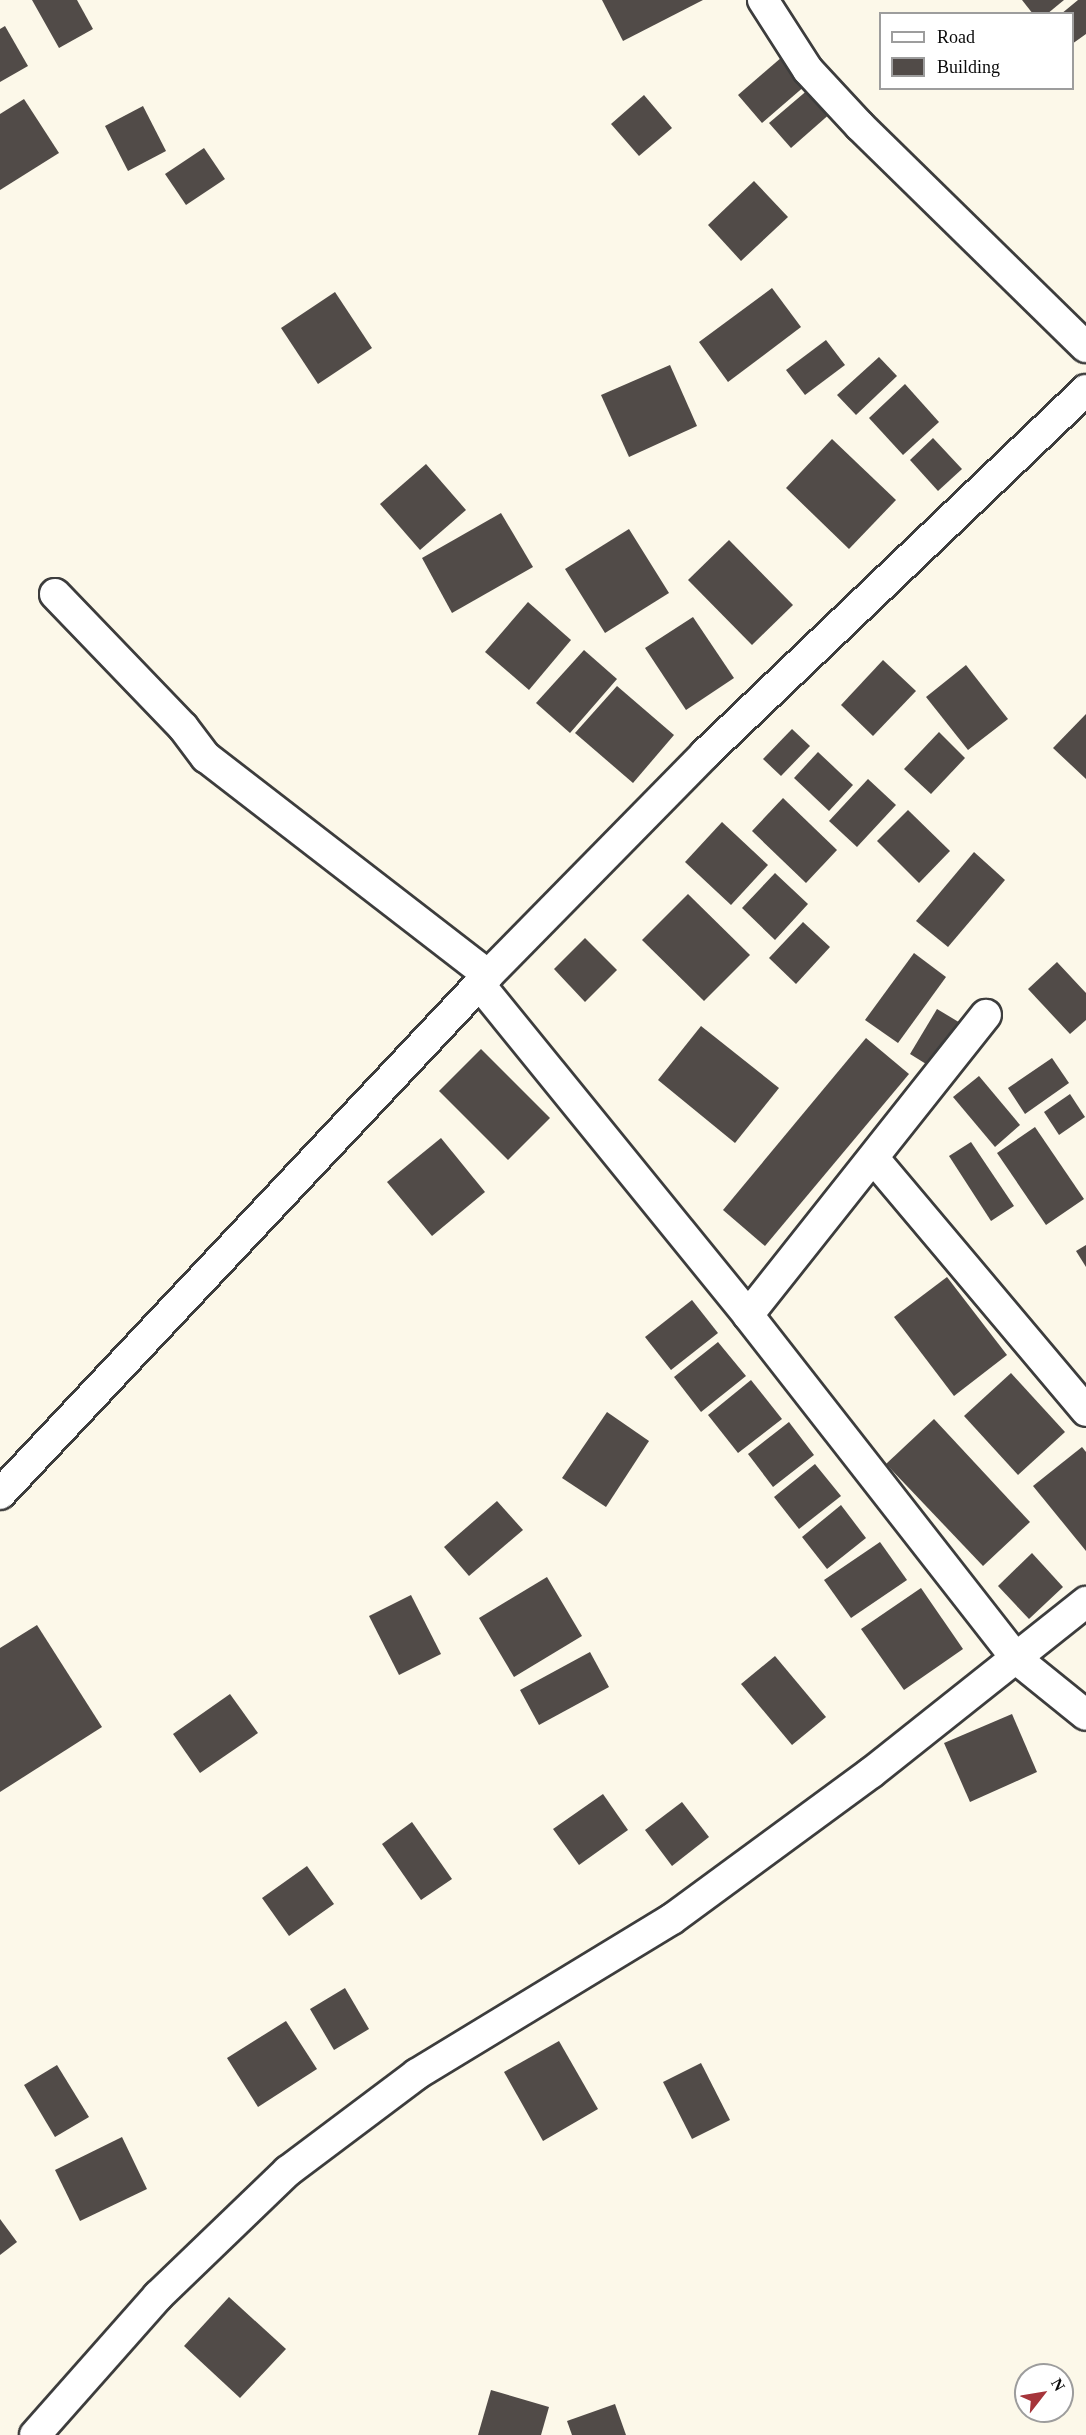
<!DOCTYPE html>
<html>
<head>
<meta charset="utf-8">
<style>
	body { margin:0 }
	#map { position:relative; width:1086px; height:2435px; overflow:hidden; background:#fcf8e9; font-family:"Times New Roman",serif }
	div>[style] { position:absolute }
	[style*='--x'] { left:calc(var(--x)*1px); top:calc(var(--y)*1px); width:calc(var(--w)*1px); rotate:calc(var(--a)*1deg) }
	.building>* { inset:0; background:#514b48 }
	.roads { filter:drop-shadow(2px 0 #3d3d3d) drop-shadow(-2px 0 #3d3d3d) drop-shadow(0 2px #3d3d3d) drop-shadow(0 -2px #3d3d3d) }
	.street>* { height:30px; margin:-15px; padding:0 15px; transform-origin:15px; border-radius:15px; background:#fff }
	span { translate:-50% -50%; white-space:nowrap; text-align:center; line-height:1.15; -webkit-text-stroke:6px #fff; paint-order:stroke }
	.legend { position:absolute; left:879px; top:12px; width:195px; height:78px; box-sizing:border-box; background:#fff; border:2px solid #9d9d9d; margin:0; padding:8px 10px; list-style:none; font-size:18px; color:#0a0a0a }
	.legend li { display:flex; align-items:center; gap:12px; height:30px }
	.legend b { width:30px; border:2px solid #9d9d9d }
	.north { position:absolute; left:1014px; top:2363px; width:60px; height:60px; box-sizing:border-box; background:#fff; border:2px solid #9d9d9d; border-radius:50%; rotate:59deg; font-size:16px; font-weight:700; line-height:24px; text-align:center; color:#0a0a0a }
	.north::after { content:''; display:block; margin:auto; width:21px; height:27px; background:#a6353b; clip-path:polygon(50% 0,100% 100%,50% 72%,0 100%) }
</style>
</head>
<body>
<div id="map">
	<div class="building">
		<i style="clip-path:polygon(32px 0,77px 0,93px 29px,59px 48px)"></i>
		<i style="clip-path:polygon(602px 0,703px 0,623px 41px)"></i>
		<i style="clip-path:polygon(1022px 0,1064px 0,1047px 14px,1033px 14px)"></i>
		<i style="clip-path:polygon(1078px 0,1086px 0,1086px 34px,1072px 44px,1072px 14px,1061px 14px)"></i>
		<i style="clip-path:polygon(5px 26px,28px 66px,0 82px,0 29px)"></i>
		<i style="clip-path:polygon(782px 57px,806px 85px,762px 123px,738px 95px)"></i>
		<i style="clip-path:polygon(810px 88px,832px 112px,791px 148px,769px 123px)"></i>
		<i style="clip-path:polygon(644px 95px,672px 128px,639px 156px,611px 124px)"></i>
		<i style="clip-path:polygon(24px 99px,59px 153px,0 190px,0 114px)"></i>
		<i style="clip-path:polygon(143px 106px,166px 151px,128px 171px,105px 126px)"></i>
		<i style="clip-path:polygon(204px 148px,225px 179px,186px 205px,165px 174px)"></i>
		<i style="clip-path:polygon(754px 181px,788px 217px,741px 261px,708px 225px)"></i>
		<i style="clip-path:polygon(772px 288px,801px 327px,728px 382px,699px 342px)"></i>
		<i style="clip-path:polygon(335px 292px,372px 348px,318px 384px,281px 328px)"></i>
		<i style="clip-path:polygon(826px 340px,845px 365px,805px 395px,786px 370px)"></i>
		<i style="clip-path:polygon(879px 357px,897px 376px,856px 415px,837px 395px)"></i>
		<i style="clip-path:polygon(670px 365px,697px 426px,629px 457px,601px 395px)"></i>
		<i style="clip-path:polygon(905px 384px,939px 422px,903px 455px,869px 418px)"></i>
		<i style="clip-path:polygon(933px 438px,962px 469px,938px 491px,910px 460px)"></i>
		<i style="clip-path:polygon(832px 439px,896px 500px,849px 549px,786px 488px)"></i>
		<i style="clip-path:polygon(426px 464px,466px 510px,420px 550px,380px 504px)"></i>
		<i style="clip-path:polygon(501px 513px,533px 567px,452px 613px,422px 558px)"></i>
		<i style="clip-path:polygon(629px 529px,669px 593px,605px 633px,565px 569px)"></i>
		<i style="clip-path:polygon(729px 540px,793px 605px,752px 645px,688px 580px)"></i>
		<i style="clip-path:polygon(528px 602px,571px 640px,529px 690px,485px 652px)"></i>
		<i style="clip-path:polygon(693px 617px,734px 678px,686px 710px,645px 648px)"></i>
		<i style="clip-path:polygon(584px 650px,617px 679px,570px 733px,536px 703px)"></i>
		<i style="clip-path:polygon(883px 660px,916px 691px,873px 736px,841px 705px)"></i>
		<i style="clip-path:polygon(966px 665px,1008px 719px,968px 750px,926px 697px)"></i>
		<i style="clip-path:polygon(617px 686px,674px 735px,633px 783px,575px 733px)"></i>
		<i style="clip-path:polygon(1086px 714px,1086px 779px,1053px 748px)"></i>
		<i style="clip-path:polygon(792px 729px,810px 746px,781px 776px,763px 759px)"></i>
		<i style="clip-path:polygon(939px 732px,965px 758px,931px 794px,904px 769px)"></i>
		<i style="clip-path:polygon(818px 752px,853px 785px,829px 811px,794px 778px)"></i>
		<i style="clip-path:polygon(868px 779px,896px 805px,857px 847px,829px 821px)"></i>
		<i style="clip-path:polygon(783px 798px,837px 850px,806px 883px,752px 831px)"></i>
		<i style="clip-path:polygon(908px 810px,950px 851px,919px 883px,877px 841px)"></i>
		<i style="clip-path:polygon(722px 822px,768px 865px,731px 905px,685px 862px)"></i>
		<i style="clip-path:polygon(974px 852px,1005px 880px,948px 947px,916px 921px)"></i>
		<i style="clip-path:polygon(775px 873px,808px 904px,775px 940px,742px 908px)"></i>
		<i style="clip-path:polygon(688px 894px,750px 955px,704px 1001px,642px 940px)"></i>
		<i style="clip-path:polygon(803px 922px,830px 947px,796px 984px,769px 958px)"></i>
		<i style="clip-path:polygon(585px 938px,617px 970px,585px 1002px,554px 969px)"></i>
		<i style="clip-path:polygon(914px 953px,946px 977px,898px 1043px,865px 1020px)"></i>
		<i style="clip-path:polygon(1057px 962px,1086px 993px,1086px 1020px,1070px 1034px,1028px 989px)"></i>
		<i style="clip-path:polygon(937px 1009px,967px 1027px,939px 1072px,910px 1054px)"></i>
		<i style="clip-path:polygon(701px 1026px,779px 1088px,735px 1143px,658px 1080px)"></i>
		<i style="clip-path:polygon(866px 1038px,909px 1074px,765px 1246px,723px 1210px)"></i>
		<i style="clip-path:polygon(481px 1049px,550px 1118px,508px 1160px,439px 1091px)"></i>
		<i style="clip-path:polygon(1052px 1058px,1069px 1083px,1025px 1114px,1008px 1088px)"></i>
		<i style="clip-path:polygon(979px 1076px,1020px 1125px,995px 1147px,953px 1097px)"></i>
		<i style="clip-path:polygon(1070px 1094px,1085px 1117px,1059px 1135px,1044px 1112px)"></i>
		<i style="clip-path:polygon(1035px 1127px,1084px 1199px,1046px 1225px,997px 1153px)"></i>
		<i style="clip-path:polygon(441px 1138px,485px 1192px,432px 1236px,387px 1182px)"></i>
		<i style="clip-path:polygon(971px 1142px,1014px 1206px,991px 1221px,949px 1156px)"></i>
		<i style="clip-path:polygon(1086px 1245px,1086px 1267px,1076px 1251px)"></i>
		<i style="clip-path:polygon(947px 1277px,1007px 1355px,954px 1396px,894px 1317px)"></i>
		<i style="clip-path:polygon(692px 1300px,718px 1333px,671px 1370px,645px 1337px)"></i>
		<i style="clip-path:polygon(718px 1342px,746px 1376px,701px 1412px,674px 1377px)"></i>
		<i style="clip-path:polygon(1011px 1373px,1065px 1432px,1018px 1475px,964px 1416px)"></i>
		<i style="clip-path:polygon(751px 1380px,782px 1419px,738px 1453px,708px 1415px)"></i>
		<i style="clip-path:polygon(607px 1412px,649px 1441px,606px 1507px,562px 1478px)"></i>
		<i style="clip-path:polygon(934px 1419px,1030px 1522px,983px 1566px,886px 1464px)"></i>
		<i style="clip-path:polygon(789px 1422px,814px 1455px,773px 1487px,748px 1454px)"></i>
		<i style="clip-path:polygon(1082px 1447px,1086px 1452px,1086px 1551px,1033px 1486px)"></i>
		<i style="clip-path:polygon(815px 1464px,841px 1496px,799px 1529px,774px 1497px)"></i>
		<i style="clip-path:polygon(497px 1501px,523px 1530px,469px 1576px,444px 1547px)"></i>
		<i style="clip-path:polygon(841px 1505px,866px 1538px,827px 1569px,802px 1537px)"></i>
		<i style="clip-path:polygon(880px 1542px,907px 1580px,851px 1618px,824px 1580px)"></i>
		<i style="clip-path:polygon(1032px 1553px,1063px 1587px,1029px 1619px,998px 1586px)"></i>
		<i style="clip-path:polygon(547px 1577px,582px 1636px,514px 1677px,479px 1618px)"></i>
		<i style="clip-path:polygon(921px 1588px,963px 1649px,904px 1690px,861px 1629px)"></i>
		<i style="clip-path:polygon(411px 1595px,441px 1654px,399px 1675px,369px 1616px)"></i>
		<i style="clip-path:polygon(37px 1625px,102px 1727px,0 1792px,0 1648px)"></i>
		<i style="clip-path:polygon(590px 1652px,609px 1687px,539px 1725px,520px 1690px)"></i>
		<i style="clip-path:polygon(775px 1656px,826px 1717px,792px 1745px,741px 1684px)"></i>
		<i style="clip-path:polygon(230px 1694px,258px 1733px,200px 1773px,173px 1734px)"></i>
		<i style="clip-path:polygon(1012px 1714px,1037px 1772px,970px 1802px,944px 1743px)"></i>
		<i style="clip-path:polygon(603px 1794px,628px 1830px,579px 1865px,553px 1829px)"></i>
		<i style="clip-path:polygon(682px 1802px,709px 1837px,672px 1866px,645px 1830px)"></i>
		<i style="clip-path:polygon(412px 1822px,452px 1879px,421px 1900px,382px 1844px)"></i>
		<i style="clip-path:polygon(307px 1866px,334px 1904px,289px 1936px,262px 1898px)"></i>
		<i style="clip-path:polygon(345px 1988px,369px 2029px,334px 2050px,310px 2009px)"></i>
		<i style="clip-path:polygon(286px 2021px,317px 2069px,258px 2107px,227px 2058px)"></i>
		<i style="clip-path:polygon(559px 2041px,598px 2109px,543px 2141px,504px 2072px)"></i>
		<i style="clip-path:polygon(701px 2063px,730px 2120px,692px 2139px,663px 2082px)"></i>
		<i style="clip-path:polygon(57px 2065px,89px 2117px,55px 2137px,24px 2085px)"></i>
		<i style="clip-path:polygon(122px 2137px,147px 2189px,80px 2221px,55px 2170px)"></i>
		<i style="clip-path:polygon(0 2219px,17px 2242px,0 2255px)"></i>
		<i style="clip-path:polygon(229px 2297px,286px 2349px,240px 2398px,184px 2346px)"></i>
		<i style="clip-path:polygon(491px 2390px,549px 2407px,541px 2435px,478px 2435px)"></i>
		<i style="clip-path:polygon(615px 2404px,626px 2435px,572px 2435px,567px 2421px)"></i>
	</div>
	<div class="roads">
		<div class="street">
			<i style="--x:763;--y:0;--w:83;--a:57.3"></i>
			<i style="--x:808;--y:70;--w:76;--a:47.1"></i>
			<i style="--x:860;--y:126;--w:316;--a:44.4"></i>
			<i style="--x:55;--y:594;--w:185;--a:46.1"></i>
			<i style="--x:183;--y:727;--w:38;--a:53"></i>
			<i style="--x:206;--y:757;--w:356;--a:37.7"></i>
			<i style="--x:480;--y:985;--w:425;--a:50.9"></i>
			<i style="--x:748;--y:1315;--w:438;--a:52"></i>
			<i style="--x:1018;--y:1660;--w:87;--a:39"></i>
			<i style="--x:875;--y:1160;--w:328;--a:49.9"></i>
			<i style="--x:748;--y:1315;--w:383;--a:-51.6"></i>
			<i style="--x:0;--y:1494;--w:712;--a:-46.76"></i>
			<i style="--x:488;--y:975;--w:310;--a:-45.5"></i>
			<i style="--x:705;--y:754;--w:527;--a:-43.69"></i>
			<i style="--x:35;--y:2435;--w:186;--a:-48.5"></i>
			<i style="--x:158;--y:2296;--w:180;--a:-43.9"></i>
			<i style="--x:288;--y:2171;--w:161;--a:-36.9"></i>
			<i style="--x:417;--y:2074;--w:298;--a:-31.3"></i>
			<i style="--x:672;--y:1919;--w:247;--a:-36.3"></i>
			<i style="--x:871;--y:1773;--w:275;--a:-38.5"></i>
		</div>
	</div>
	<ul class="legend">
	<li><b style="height:8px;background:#fff"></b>Road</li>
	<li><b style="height:16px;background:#514b48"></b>Building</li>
	</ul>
	<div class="north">N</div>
</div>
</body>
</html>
